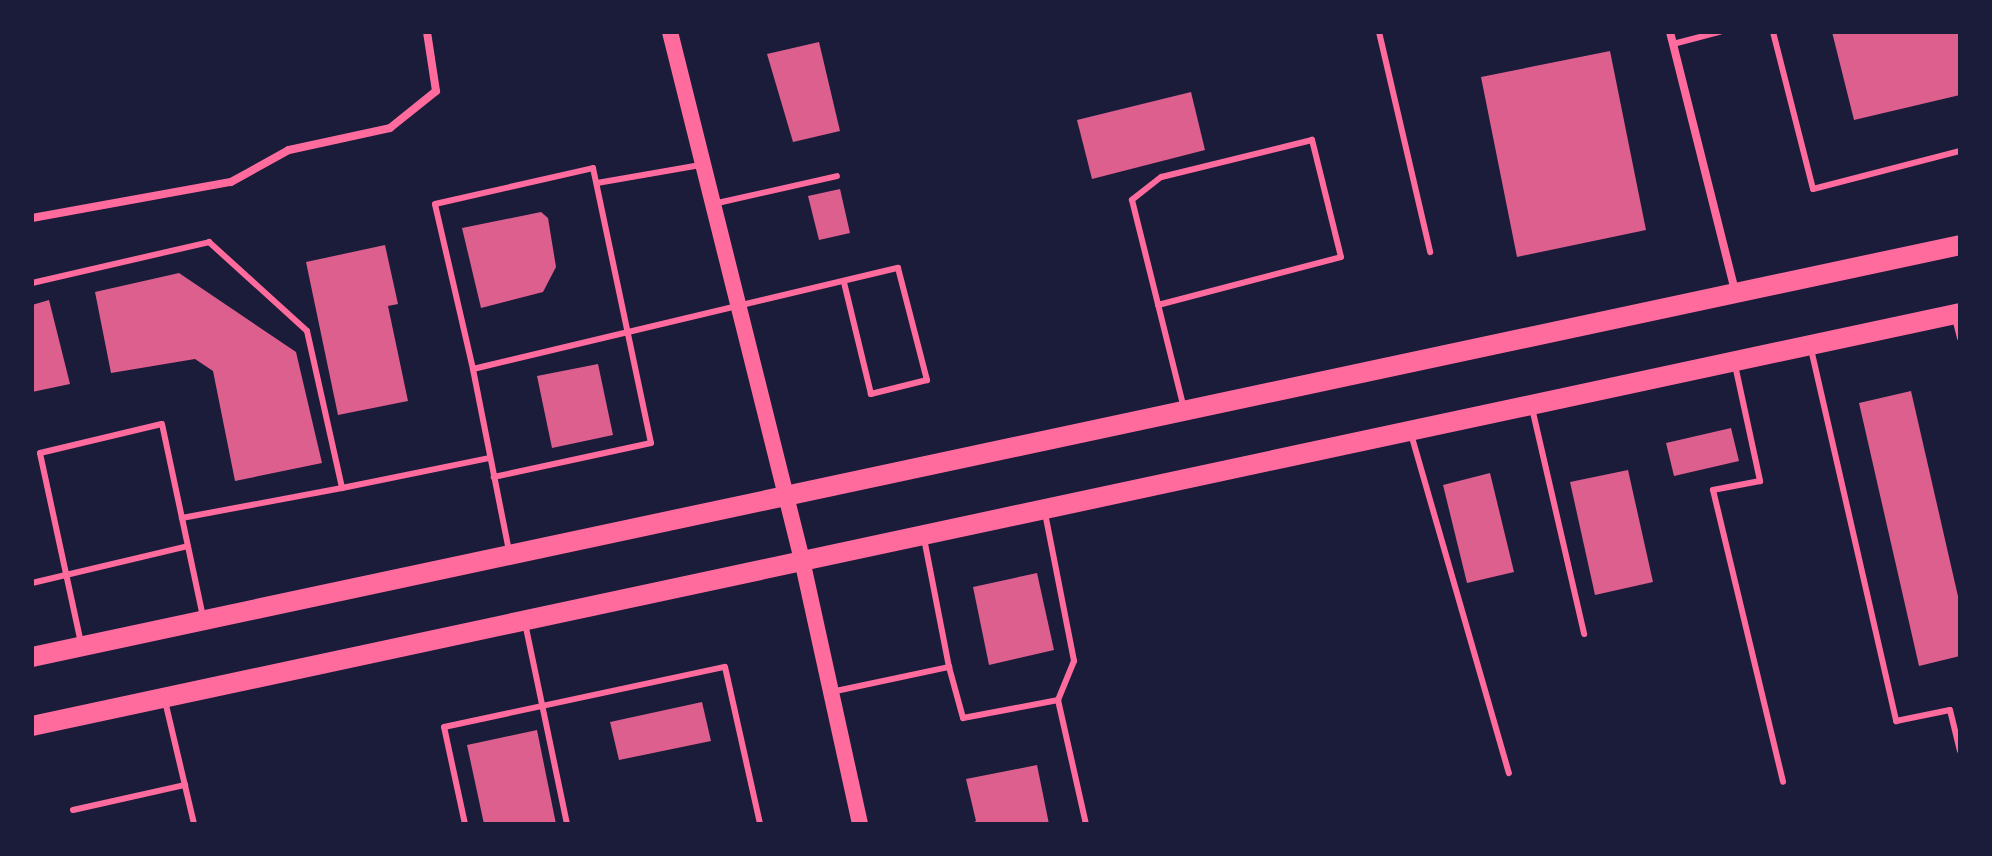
<!DOCTYPE html>
<html>
<head>
<meta charset="utf-8">
<style>
	body { margin:0 }
	#map { position:relative; width:1992px; height:856px; overflow:hidden; background:#1b1b3a; font-family:Lato,sans-serif }
	div>[style] { position:absolute }
	[style*='--x'] { left:calc(var(--x)*1px); top:calc(var(--y)*1px); width:calc(var(--w)*1px); rotate:calc(var(--a)*1deg) }
	.building>* { inset:0; background:#dd5f8e }
	.service>* { height:6px; margin:-3px; padding:0 3px; transform-origin:3px; border-radius:3px; background:#ff6b9d }
	.minor>* { height:8px; margin:-4px; padding:0 4px; transform-origin:4px; border-radius:4px; background:#ff6b9d }
	.secondary>* { height:16px; margin:-8px; padding:0 8px; transform-origin:8px; border-radius:8px; background:#ff6b9d }
	.primary>* { height:20px; margin:-10px; padding:0 10px; transform-origin:10px; border-radius:10px; background:#ff6b9d }
	span { translate:-50% -50%; white-space:nowrap; text-align:center; line-height:1.15; -webkit-text-stroke:7px #1b1b3a; paint-order:stroke }
	.frame { position:absolute; inset:0; border:34px solid #1b1b3a; pointer-events:none }
</style>
</head>
<body>
<div id="map">
	<div class="building">
		<i style="clip-path:polygon(1832px 32px,1960px 32px,1960px 95px,1854px 120px)"></i>
		<i style="clip-path:polygon(819px 42px,840px 131px,793px 142px,767px 54px)"></i>
		<i style="clip-path:polygon(1610px 51px,1646px 230px,1517px 257px,1481px 77px)"></i>
		<i style="clip-path:polygon(1191px 92px,1205px 150px,1092px 179px,1077px 120px)"></i>
		<i style="clip-path:polygon(840px 189px,850px 233px,819px 240px,808px 196px)"></i>
		<i style="clip-path:polygon(541px 212px,548px 218px,556px 267px,543px 292px,481px 308px,462px 228px)"></i>
		<i style="clip-path:polygon(385px 245px,398px 304px,388px 306px,408px 401px,338px 415px,306px 262px)"></i>
		<i style="clip-path:polygon(179px 273px,296px 352px,322px 463px,235px 481px,213px 371px,195px 359px,111px 373px,95px 292px)"></i>
		<i style="clip-path:polygon(49px 300px,70px 384px,32px 392px,32px 305px)"></i>
		<i style="clip-path:polygon(598px 364px,613px 435px,552px 448px,537px 376px)"></i>
		<i style="clip-path:polygon(1911px 391px,1960px 605px,1960px 656px,1919px 666px,1859px 403px)"></i>
		<i style="clip-path:polygon(1731px 428px,1739px 461px,1674px 476px,1666px 443px)"></i>
		<i style="clip-path:polygon(1628px 470px,1653px 582px,1595px 595px,1570px 482px)"></i>
		<i style="clip-path:polygon(1490px 473px,1514px 572px,1467px 583px,1443px 485px)"></i>
		<i style="clip-path:polygon(1037px 573px,1054px 650px,989px 665px,973px 587px)"></i>
		<i style="clip-path:polygon(702px 702px,711px 741px,619px 760px,610px 722px)"></i>
		<i style="clip-path:polygon(537px 730px,556px 824px,484px 824px,467px 745px)"></i>
		<i style="clip-path:polygon(1037px 765px,1049px 824px,970px 824px,976px 821px,966px 779px)"></i>
	</div>
	<div class="service">
		<i style="--x:1379;--y:32;--w:226;--a:76.9"></i>
		<i style="--x:1773;--y:32;--w:162;--a:75.7"></i>
		<i style="--x:1813;--y:189;--w:152;--a:-14.5"></i>
		<i style="--x:1673;--y:44;--w:48;--a:-14.6"></i>
		<i style="--x:597;--y:183;--w:105;--a:-9.9"></i>
		<i style="--x:713;--y:204;--w:127;--a:-12.7"></i>
		<i style="--x:32;--y:283;--w:182;--a:-13"></i>
		<i style="--x:209;--y:242;--w:132;--a:42.2"></i>
		<i style="--x:307;--y:331;--w:161;--a:77.4"></i>
		<i style="--x:342;--y:488;--w:163;--a:169.4"></i>
		<i style="--x:1158;--y:305;--w:189;--a:-14.7"></i>
		<i style="--x:1341;--y:257;--w:121;--a:-103.9"></i>
		<i style="--x:1312;--y:140;--w:155;--a:166.2"></i>
		<i style="--x:1161;--y:177;--w:37;--a:142"></i>
		<i style="--x:1132;--y:200;--w:215;--a:76"></i>
		<i style="--x:1955;--y:318;--w:21;--a:76"></i>
		<i style="--x:1811;--y:349;--w:382;--a:77.1"></i>
		<i style="--x:1896;--y:721;--w:55;--a:-11.5"></i>
		<i style="--x:1950;--y:710;--w:42;--a:76.3"></i>
		<i style="--x:1735;--y:365;--w:119;--a:77.8"></i>
		<i style="--x:1760;--y:481;--w:48;--a:169.2"></i>
		<i style="--x:1713;--y:490;--w:300;--a:76.5"></i>
		<i style="--x:473;--y:369;--w:169;--a:-103"></i>
		<i style="--x:435;--y:204;--w:162;--a:-12.8"></i>
		<i style="--x:593;--y:168;--w:281;--a:78.1"></i>
		<i style="--x:651;--y:443;--w:161;--a:167.8"></i>
		<i style="--x:1532;--y:408;--w:232;--a:77"></i>
		<i style="--x:1411;--y:434;--w:353;--a:73.9"></i>
		<i style="--x:342;--y:488;--w:151;--a:-11.5"></i>
		<i style="--x:1045;--y:513;--w:151;--a:78.9"></i>
		<i style="--x:1074;--y:661;--w:42;--a:112.3"></i>
		<i style="--x:509;--y:551;--w:186;--a:-101.2"></i>
		<i style="--x:473;--y:369;--w:437;--a:-13.4"></i>
		<i style="--x:898;--y:268;--w:116;--a:75.5"></i>
		<i style="--x:927;--y:380;--w:58;--a:166"></i>
		<i style="--x:871;--y:394;--w:115;--a:-103.6"></i>
		<i style="--x:32;--y:583;--w:160;--a:-13.3"></i>
		<i style="--x:525;--y:623;--w:205;--a:78.2"></i>
		<i style="--x:81;--y:643;--w:194;--a:-102.2"></i>
		<i style="--x:40;--y:453;--w:125;--a:-13.4"></i>
		<i style="--x:162;--y:424;--w:197;--a:78"></i>
		<i style="--x:949;--y:667;--w:53;--a:74.6"></i>
		<i style="--x:963;--y:718;--w:97;--a:-10.7"></i>
		<i style="--x:1058;--y:700;--w:127;--a:77.3"></i>
		<i style="--x:831;--y:692;--w:121;--a:-12"></i>
		<i style="--x:949;--y:667;--w:131;--a:-101"></i>
		<i style="--x:165;--y:701;--w:126;--a:76.7"></i>
		<i style="--x:73;--y:810;--w:115;--a:-12.6"></i>
		<i style="--x:465;--y:824;--w:99;--a:-102.2"></i>
		<i style="--x:444;--y:727;--w:287;--a:-12.1"></i>
		<i style="--x:725;--y:667;--w:161;--a:77.4"></i>
	</div>
	<div class="minor">
		<i style="--x:1670;--y:32;--w:267;--a:75.9"></i>
		<i style="--x:32;--y:218;--w:202;--a:-10.3"></i>
		<i style="--x:231;--y:182;--w:66;--a:-28.9"></i>
		<i style="--x:289;--y:150;--w:103;--a:-12.3"></i>
		<i style="--x:390;--y:128;--w:59;--a:-38.8"></i>
		<i style="--x:436;--y:91;--w:60;--a:-98.7"></i>
	</div>
	<div class="secondary">
		<i style="--x:670;--y:32;--w:544;--a:75.96"></i>
		<i style="--x:802;--y:560;--w:270;--a:77.6"></i>
	</div>
	<div class="primary">
		<i style="--x:32;--y:657;--w:1972;--a:-12.06"></i>
		<i style="--x:32;--y:726;--w:1972;--a:-12.09"></i>
	</div>
	<div class="frame"></div>
</div>
</body>
</html>
